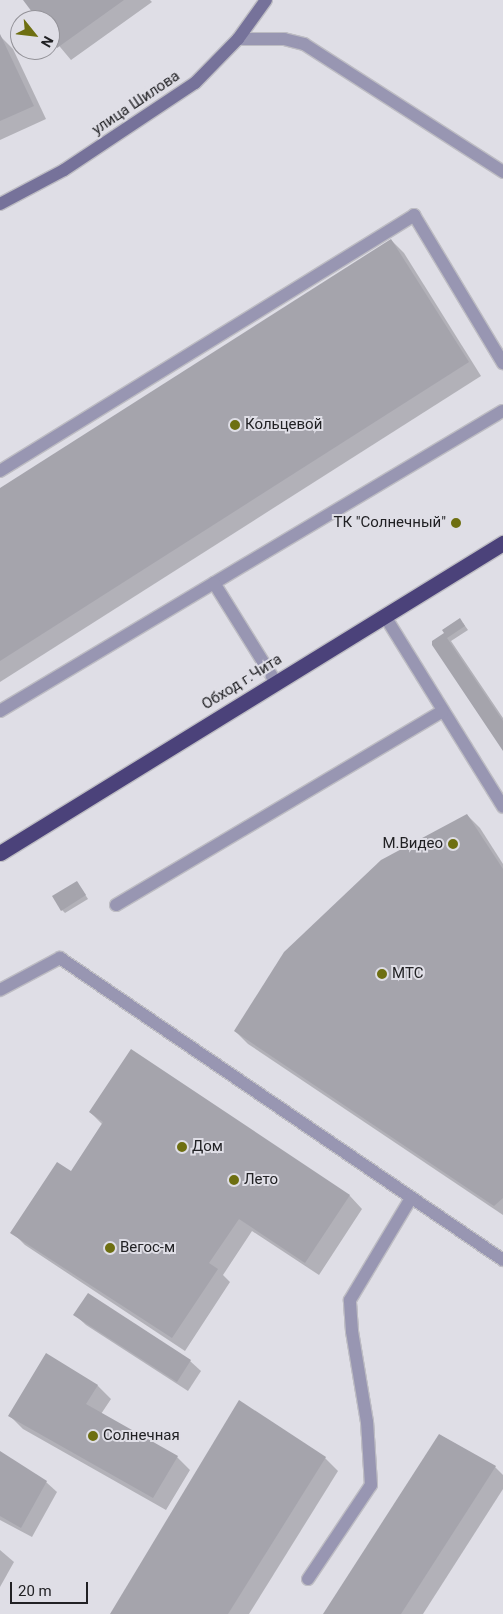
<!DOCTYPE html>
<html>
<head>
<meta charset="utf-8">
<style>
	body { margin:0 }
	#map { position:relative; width:503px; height:1614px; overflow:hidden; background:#dfdee6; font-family:Roboto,sans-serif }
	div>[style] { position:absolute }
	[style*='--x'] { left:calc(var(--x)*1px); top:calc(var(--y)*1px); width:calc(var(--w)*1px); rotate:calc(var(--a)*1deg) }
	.shadow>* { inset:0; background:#0003 }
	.building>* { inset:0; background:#a5a4ac }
	.roads { filter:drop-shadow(1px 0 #bdbcc3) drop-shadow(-1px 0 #bdbcc3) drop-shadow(0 1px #bdbcc3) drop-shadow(0 -1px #bdbcc3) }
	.lane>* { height:12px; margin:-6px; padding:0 6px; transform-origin:6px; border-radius:6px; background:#9896b2 }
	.street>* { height:12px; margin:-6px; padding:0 6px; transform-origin:6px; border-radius:6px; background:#9896b2 }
	.secondary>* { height:12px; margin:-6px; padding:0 6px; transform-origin:6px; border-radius:6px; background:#76729a }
	.highway>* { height:15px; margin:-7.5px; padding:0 7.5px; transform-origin:7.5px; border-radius:7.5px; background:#4b427a }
	.dots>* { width:14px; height:14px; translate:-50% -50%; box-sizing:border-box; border:2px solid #dfdee6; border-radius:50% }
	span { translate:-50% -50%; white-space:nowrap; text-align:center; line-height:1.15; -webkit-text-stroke:4px #dfdee6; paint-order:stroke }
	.street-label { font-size:15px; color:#212124 }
	.poi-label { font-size:15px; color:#212124 }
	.left { translate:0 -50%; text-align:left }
	.right { translate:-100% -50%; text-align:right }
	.north { position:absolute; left:10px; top:10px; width:50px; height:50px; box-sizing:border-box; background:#dfdee6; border:1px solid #939298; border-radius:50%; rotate:119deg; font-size:14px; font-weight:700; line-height:20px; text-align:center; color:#212124 }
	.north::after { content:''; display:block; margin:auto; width:18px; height:22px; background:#6e6f11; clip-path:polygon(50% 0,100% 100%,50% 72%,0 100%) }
	.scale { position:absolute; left:10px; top:1582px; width:78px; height:22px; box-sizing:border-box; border:2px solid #212124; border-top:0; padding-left:6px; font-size:15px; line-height:18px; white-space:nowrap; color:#212124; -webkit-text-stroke:4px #dfdee6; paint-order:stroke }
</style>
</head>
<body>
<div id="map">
	<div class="shadow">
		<i style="clip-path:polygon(25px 0,150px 0,152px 2px,71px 60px,50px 35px,50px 20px,39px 20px)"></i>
		<i style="clip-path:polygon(0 36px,13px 49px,46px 119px,0 140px)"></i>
		<i style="clip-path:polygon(391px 240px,404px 253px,481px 376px,0 682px,0 489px)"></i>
		<i style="clip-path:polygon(463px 623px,468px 630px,451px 641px,503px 718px,503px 749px,433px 641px)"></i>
		<i style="clip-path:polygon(467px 815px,480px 828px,503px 864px,503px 1215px,248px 1044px,235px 1031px)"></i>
		<i style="clip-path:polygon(77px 882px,88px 899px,65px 913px,62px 910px)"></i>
		<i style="clip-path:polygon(131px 1051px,350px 1196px,362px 1209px,319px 1275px,252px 1231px,223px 1275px,230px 1282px,185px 1351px,25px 1245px,12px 1232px,71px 1173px,103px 1125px,90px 1112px)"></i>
		<i style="clip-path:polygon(75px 1315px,190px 1361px,201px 1371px,188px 1391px,86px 1325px)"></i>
		<i style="clip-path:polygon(47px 1355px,98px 1386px,111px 1399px,101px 1414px,177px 1457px,190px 1470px,166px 1510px,23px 1429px,10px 1416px)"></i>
		<i style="clip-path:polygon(440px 1435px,495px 1467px,503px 1475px,503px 1489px,423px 1614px,324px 1614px)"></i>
		<i style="clip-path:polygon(0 1454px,46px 1482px,57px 1492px,32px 1537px,0 1520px)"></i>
		<i style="clip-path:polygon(325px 1458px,338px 1471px,249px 1614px,111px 1614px)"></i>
		<i style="clip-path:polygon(0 1550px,14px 1562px,0 1587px)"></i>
	</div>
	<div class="building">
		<i style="clip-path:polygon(23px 0,124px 0,57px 48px,50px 38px,50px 20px,38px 20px)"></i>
		<i style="clip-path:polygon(0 34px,34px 106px,0 121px)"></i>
		<i style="clip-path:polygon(391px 239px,469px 362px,0 661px,0 488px)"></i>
		<i style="clip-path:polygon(460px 618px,465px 626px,447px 638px,503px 721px,503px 751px,432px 645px,432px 641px,444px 633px,442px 630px)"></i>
		<i style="clip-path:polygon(467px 814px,503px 869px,503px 1198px,494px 1206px,234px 1031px,284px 952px,381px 860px)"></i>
		<i style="clip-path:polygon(77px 881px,86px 895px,61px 911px,52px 896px)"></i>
		<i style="clip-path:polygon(131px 1049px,350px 1195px,305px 1263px,239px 1219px,209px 1263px,218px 1269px,172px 1338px,10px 1233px,57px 1162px,71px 1171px,103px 1122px,89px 1112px)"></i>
		<i style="clip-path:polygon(88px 1293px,191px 1360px,177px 1382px,73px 1315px)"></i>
		<i style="clip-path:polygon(46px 1353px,98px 1385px,86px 1404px,178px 1456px,153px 1498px,8px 1416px)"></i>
		<i style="clip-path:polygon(239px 1400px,326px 1457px,228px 1614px,110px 1614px)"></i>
		<i style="clip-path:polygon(439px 1434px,496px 1466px,401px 1614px,323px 1614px)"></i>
		<i style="clip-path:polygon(0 1451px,47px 1481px,21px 1528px,0 1516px)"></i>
	</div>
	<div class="roads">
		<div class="lane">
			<i style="--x:0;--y:471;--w:487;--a:-31.7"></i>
			<i style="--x:414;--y:215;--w:173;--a:59"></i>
			<i style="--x:214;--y:583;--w:336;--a:-30.8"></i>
			<i style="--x:386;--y:618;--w:222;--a:58.2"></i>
			<i style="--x:0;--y:711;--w:249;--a:-30.9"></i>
			<i style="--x:214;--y:583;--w:115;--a:58.1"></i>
			<i style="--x:116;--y:905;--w:380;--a:-30.7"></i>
			<i style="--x:0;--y:990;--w:68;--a:-28.1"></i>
			<i style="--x:60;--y:958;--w:536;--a:34.28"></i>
			<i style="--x:308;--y:1579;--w:113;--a:-56.2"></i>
			<i style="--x:371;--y:1485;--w:63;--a:-93.6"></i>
			<i style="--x:367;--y:1422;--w:92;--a:-99.4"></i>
			<i style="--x:352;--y:1331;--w:31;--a:-94"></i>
			<i style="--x:350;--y:1300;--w:119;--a:-59.1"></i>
		</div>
		<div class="street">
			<i style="--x:238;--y:39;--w:46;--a:0"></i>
			<i style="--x:284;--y:39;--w:21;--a:14"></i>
			<i style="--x:304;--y:44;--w:237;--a:32.7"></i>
		</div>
		<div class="secondary">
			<i style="--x:0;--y:204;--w:72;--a:-28"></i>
			<i style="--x:64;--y:170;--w:157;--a:-33.6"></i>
			<i style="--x:195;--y:83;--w:62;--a:-45.7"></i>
			<i style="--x:238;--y:39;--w:48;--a:-54.3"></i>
		</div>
		<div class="highway">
			<i style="--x:0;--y:853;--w:591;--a:-31.65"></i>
		</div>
	</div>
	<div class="dots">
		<i style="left:235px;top:425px;background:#6e6f11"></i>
		<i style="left:456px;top:523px;background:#6e6f11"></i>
		<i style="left:453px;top:844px;background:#6e6f11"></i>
		<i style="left:382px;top:974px;background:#6e6f11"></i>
		<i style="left:182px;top:1147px;background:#6e6f11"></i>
		<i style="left:234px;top:1180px;background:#6e6f11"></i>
		<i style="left:110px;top:1248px;background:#6e6f11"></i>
		<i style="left:93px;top:1436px;background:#6e6f11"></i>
	</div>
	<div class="street-label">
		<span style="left:136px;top:103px;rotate:-34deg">улица Шилова</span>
		<span style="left:242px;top:682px;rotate:-32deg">Обход г.Чита</span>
	</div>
	<div class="poi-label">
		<span class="left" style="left:245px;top:425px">Кольцевой</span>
		<span class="right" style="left:446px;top:523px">ТК "Солнечный"</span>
		<span class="right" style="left:443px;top:844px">М.Видео</span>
		<span class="left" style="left:392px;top:974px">МТС</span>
		<span class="left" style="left:192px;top:1147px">Дом</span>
		<span class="left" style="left:244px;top:1180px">Лето</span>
		<span class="left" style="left:120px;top:1248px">Вегос-м</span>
		<span class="left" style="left:103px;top:1436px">Солнечная</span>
	</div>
	<div class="north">N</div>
	<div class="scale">20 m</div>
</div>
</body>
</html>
